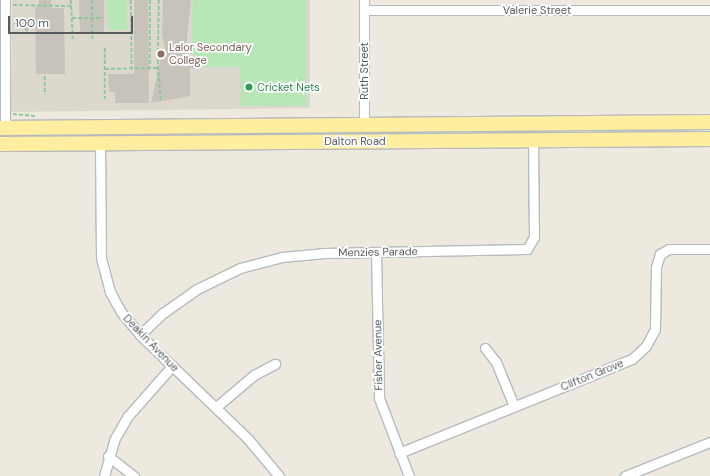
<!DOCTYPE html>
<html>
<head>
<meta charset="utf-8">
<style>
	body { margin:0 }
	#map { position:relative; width:710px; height:476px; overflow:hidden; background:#ede9de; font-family:"DM Sans",sans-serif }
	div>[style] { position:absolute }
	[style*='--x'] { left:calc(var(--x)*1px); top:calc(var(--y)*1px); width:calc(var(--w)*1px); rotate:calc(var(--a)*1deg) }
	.education>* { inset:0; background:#dcd8cd }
	.green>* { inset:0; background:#b8e7b7 }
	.building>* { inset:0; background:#c7c3bb }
	.path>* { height:1.5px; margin-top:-0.75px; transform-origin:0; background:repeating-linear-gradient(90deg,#8ec79d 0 4px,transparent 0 6px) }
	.roads { filter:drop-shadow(1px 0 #b6babf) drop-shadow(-1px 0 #b6babf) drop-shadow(0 1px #b6babf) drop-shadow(0 -1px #b6babf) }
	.street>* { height:9px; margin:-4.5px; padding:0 4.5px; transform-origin:4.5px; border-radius:4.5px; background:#fff }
	.primary>* { height:14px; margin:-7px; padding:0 7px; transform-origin:7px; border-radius:7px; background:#ffeea0 }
	.dots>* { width:11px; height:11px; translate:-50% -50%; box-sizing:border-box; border:2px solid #fff; border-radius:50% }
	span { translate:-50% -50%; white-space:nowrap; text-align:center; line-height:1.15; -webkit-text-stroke:3.5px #fff; paint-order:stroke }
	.street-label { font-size:11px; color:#575c61 }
	.education-label { font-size:11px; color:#785e54 }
	.left { translate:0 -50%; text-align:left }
	.leisure-label { font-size:11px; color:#27864d }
	.scale { position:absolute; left:8px; top:16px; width:125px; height:18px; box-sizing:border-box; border:2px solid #575c61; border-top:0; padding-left:5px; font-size:12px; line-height:14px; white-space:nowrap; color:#575c61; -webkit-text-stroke:3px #fff; paint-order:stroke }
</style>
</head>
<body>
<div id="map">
	<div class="education">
		<i style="clip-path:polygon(12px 0,310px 0,310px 108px,11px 112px)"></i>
	</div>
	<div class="green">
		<i style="clip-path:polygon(107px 0,127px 0,127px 30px,108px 30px)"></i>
		<i style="clip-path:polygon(193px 0,306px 0,307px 106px,241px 106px,240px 67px,198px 67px,198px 55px,191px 54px)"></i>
	</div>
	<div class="building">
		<i style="clip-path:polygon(39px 0,51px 0,51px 8px,64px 8px,65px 74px,36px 74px,35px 7px,39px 7px)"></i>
		<i style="clip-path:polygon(79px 0,104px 0,104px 33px,80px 33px)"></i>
		<i style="clip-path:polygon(134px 0,148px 0,149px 103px,115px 103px,115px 92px,109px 92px,108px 74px,134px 74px)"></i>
		<i style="clip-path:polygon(163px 0,191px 0,185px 56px,196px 58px,196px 69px,190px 68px,190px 96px,151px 103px,162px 52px,166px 53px,162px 35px)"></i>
	</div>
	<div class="path">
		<i style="--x:71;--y:0;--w:39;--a:87"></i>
		<i style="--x:92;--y:0;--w:39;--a:89"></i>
		<i style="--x:131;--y:0;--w:69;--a:89.2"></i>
		<i style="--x:150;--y:0;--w:69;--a:90"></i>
		<i style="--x:159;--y:0;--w:66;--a:90.9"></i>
		<i style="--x:158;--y:66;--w:34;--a:85"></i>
		<i style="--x:13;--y:5;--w:58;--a:1"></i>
		<i style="--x:72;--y:18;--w:31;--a:0"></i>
		<i style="--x:14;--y:23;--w:16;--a:27"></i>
		<i style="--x:105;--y:48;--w:51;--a:90"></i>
		<i style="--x:105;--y:69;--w:53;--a:-1.1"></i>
		<i style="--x:45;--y:76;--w:19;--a:90"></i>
		<i style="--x:13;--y:114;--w:22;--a:5"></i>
	</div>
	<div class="roads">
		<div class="street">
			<i style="--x:5;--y:0;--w:128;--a:90"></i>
			<i style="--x:364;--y:10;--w:346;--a:0"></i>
			<i style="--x:364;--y:125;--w:125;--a:-90"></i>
			<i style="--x:100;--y:143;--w:115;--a:89.5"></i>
			<i style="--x:101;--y:258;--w:35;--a:75"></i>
			<i style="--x:110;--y:292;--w:23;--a:61"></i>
			<i style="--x:121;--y:312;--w:30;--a:50"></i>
			<i style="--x:140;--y:335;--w:150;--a:43.9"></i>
			<i style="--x:248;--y:439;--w:48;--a:50"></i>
			<i style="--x:376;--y:252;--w:146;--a:88.8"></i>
			<i style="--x:379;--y:398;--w:84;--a:69"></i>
			<i style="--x:140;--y:335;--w:32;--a:-44"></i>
			<i style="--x:163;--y:313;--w:42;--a:-35.2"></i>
			<i style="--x:197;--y:289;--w:48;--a:-26"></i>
			<i style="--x:240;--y:268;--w:43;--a:-14.7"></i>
			<i style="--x:282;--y:257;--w:43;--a:-5.3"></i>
			<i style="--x:325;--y:253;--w:202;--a:-1.1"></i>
			<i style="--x:527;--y:249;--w:14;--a:-60"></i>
			<i style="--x:534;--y:237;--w:96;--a:-90.6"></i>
			<i style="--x:485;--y:348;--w:18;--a:52"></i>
			<i style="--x:496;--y:362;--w:48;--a:67.8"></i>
			<i style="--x:216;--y:407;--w:50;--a:-40.1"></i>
			<i style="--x:254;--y:375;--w:24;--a:-28"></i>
			<i style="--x:399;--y:453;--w:251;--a:-22"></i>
			<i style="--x:632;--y:359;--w:19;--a:-43"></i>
			<i style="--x:646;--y:346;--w:19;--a:-62"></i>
			<i style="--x:655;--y:329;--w:62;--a:-89.1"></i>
			<i style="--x:656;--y:267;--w:14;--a:-73"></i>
			<i style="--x:660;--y:254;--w:10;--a:-29"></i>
			<i style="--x:669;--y:249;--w:41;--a:0"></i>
			<i style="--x:108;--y:456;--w:33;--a:38"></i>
			<i style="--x:104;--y:476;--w:37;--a:-74"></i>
			<i style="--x:114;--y:440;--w:28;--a:-60"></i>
			<i style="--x:128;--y:416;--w:67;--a:-48.7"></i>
			<i style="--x:625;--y:476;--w:92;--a:-21.8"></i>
		</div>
		<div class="primary">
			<i style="--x:0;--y:128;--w:710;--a:-0.48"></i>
			<i style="--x:0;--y:144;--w:710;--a:-0.4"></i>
		</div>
	</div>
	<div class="dots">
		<i style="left:161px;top:54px;background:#8d6e63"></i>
		<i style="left:249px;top:87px;background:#2e9e5b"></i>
	</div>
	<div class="street-label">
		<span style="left:537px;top:10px">Valerie Street</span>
		<span style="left:364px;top:71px;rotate:-90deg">Ruth Street</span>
		<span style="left:355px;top:141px">Dalton Road</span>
		<span style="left:378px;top:252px;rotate:-1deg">Menzies Parade</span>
		<span style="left:151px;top:343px;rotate:46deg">Deakin Avenue</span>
		<span style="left:378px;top:355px;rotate:-91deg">Fisher Avenue</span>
		<span style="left:592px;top:375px;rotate:-22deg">Clifton Grove</span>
	</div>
	<div class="education-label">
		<span class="left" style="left:169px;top:54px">Lalor Secondary<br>College</span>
	</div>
	<div class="leisure-label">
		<span class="left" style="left:257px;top:87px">Cricket Nets</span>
	</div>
	<div class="scale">100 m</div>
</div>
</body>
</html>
